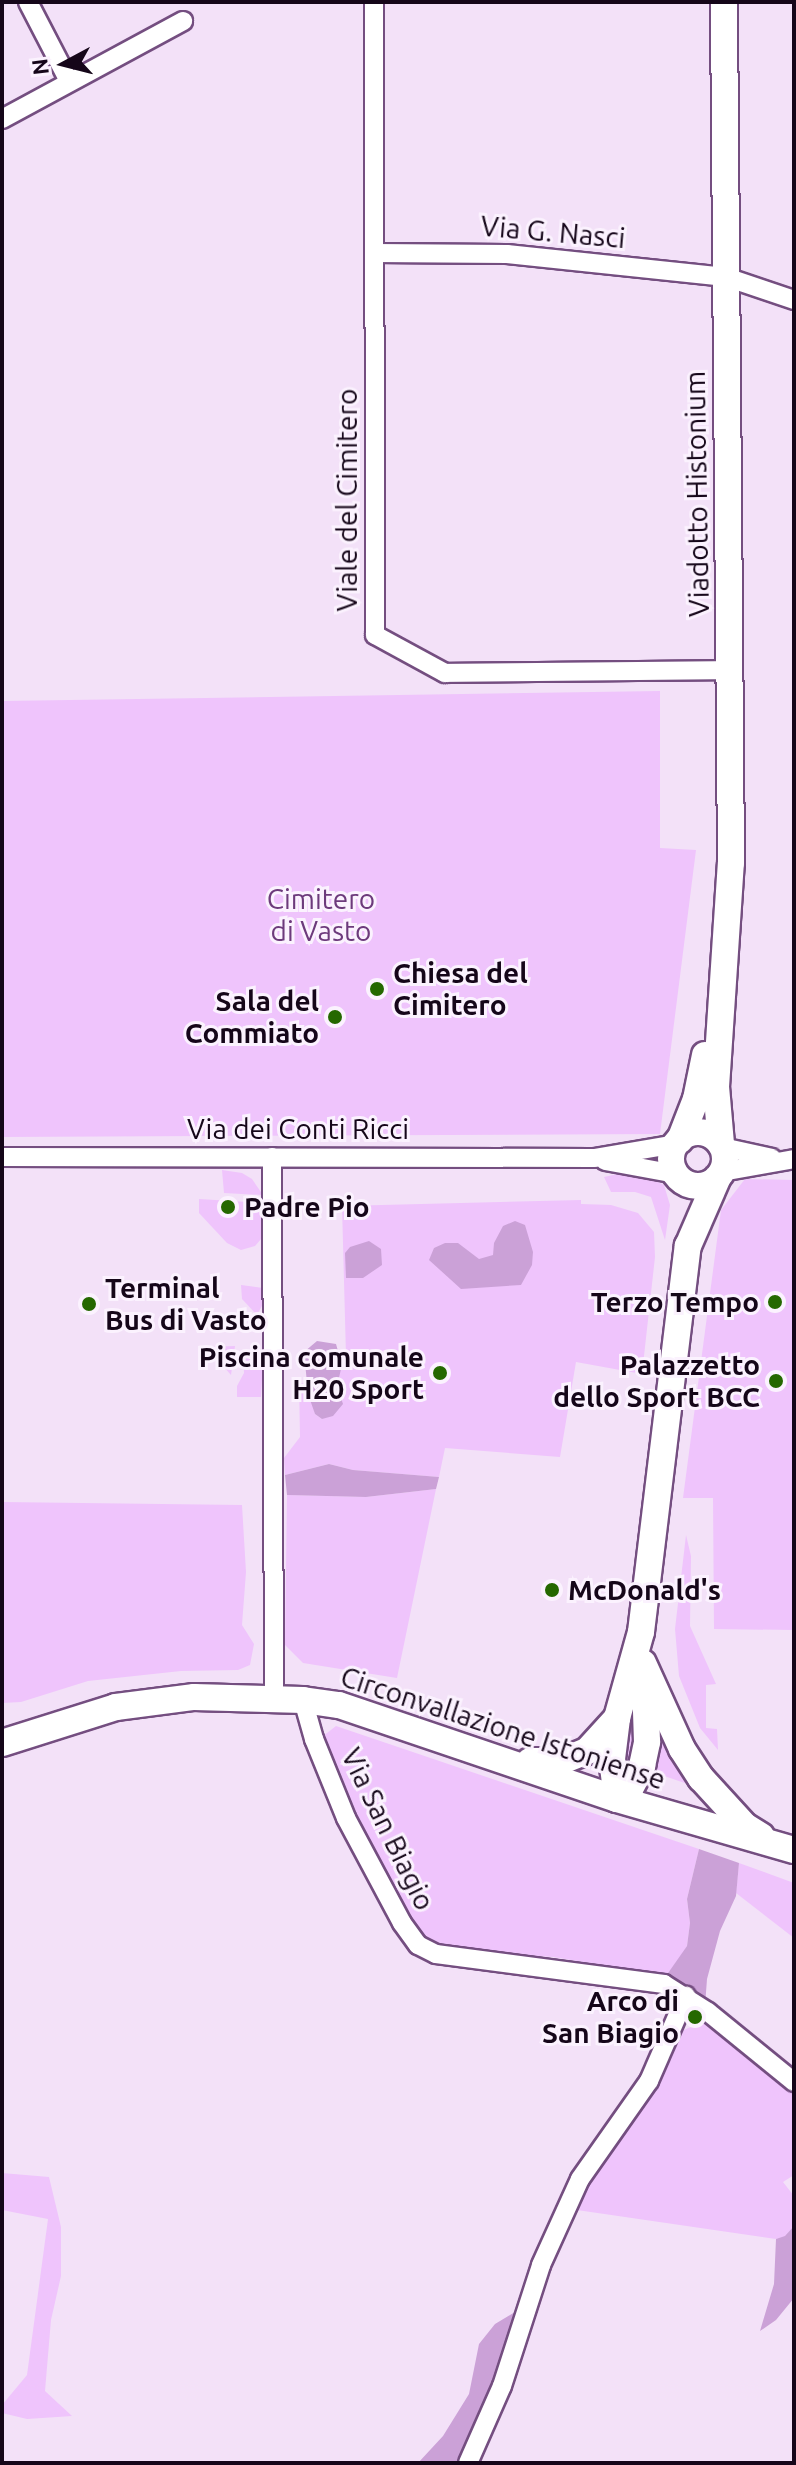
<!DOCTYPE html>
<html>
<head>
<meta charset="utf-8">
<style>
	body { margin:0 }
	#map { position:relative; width:796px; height:2465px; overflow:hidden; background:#f3e1f8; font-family:Ubuntu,sans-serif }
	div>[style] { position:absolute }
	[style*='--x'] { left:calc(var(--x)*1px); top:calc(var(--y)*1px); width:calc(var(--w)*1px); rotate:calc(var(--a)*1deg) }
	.green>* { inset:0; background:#efc4fc }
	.forest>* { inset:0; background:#cba1d7 }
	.roads { filter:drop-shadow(2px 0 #744e80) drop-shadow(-2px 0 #744e80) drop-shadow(0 2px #744e80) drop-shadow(0 -2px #744e80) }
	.minor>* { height:18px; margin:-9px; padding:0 9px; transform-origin:9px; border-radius:9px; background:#fff }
	.secondary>* { height:26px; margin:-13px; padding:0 13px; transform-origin:13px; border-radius:13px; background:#fff }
	.secondary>.ring { margin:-13px; padding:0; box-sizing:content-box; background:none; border:26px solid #fff; border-radius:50% }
	.dots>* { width:22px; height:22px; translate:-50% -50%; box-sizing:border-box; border:4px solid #fbf2fe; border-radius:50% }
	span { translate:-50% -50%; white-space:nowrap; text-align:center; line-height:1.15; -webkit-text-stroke:6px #fbf2fe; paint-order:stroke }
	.street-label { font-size:28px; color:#150619 }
	.park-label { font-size:28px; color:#6d3a7c }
	.poi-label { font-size:28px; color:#150619; font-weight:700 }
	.left { translate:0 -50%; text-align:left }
	.right { translate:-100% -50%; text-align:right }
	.frame { position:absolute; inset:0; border:4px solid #150619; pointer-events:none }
	.north { position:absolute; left:24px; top:24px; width:80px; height:80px; -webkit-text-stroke:6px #fbf2fe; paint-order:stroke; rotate:263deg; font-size:22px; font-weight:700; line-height:32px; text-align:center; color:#150619 }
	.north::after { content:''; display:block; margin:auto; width:28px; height:36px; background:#150619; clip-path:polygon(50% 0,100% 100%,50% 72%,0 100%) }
</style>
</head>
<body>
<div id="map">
	<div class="green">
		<i style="clip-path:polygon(660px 691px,660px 848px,696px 850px,660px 1134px,2px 1137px,2px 701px)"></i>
		<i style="clip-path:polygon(222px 1170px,242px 1173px,252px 1179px,263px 1195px,224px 1193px)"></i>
		<i style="clip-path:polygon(622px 1173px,648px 1177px,664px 1185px,670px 1205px,665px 1240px,651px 1197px,635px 1192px,611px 1192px,604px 1177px)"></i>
		<i style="clip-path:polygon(745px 1179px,794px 1180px,794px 1630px,714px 1629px,713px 1498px,683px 1498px,721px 1210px)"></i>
		<i style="clip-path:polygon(199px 1199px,263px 1203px,267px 1214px,262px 1238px,255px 1246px,241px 1250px,227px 1243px,199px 1213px)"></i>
		<i style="clip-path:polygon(581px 1200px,581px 1204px,611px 1205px,638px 1213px,654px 1232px,655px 1257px,642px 1374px,576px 1362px,560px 1457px,445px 1448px,439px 1477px,353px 1470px,329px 1464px,285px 1475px,284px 1458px,300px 1437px,299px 1383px,308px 1384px,315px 1414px,322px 1419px,340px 1392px,337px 1386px,341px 1355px,346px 1356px,342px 1206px)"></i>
		<i style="clip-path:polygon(241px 1285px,263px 1288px,263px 1304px,257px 1315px,242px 1299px)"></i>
		<i style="clip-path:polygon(235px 1346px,231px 1375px,206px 1347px)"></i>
		<i style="clip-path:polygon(249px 1351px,263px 1363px,261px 1397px,237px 1397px,237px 1386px,244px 1373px,243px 1354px)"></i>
		<i style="clip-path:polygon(436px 1489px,397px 1678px,303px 1663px,285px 1645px,287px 1495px,366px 1497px)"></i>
		<i style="clip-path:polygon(2px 1502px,242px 1505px,246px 1572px,242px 1625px,254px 1644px,250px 1665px,238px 1670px,181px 1671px,88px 1681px,21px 1702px,2px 1703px)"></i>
		<i style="clip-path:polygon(686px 1535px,691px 1556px,690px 1626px,716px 1684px,706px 1685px,706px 1728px,717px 1729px,718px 1750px,700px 1728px,679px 1676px,675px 1629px)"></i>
		<i style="clip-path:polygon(631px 1705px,637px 1713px,633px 1758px,626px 1765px,623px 1750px)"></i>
		<i style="clip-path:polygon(657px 1722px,702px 1789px,647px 1770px)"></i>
		<i style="clip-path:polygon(336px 1726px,699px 1849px,687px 1899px,690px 1923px,687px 1946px,678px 1962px,666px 1976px,553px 1957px,455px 1951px,423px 1940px,376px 1860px,335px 1776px,322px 1737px)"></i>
		<i style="clip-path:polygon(739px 1863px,794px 1883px,794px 1938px,736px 1893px)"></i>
		<i style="clip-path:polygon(701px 2023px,714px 2027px,794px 2092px,794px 2175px,783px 2182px,794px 2196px,794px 2226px,785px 2237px,776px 2239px,570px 2209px,681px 2031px)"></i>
		<i style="clip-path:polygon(2px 2173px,49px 2177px,61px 2227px,61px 2276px,51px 2320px,45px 2391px,72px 2416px,27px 2419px,2px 2413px,2px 2405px,27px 2375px,48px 2219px,2px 2210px)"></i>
	</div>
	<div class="forest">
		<i style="clip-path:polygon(515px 1221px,525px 1225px,533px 1252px,532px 1265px,521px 1285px,461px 1289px,429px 1260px,434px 1248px,445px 1243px,458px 1243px,479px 1259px,493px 1255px,494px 1243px,503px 1226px)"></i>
		<i style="clip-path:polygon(369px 1241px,381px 1249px,382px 1265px,363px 1278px,346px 1278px,345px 1253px,350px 1247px)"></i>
		<i style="clip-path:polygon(317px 1341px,336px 1344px,342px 1365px,337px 1386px,343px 1404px,333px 1416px,322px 1419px,315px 1414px,308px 1394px,305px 1362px,304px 1352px)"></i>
		<i style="clip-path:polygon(329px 1464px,353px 1470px,439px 1477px,436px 1489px,366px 1497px,287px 1495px,285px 1475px)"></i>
		<i style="clip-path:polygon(699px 1849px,739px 1863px,736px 1896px,720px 1931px,707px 1979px,705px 2006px,666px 1976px,687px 1946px,690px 1923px,687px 1899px)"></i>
		<i style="clip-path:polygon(794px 2226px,794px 2298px,776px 2320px,760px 2331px,774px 2284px,776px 2239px,785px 2236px)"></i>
		<i style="clip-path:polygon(520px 2309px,477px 2463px,418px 2463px,443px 2436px,469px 2394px,479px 2344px,495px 2324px)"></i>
	</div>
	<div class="roads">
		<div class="minor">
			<i style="--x:28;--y:2;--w:89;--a:62.6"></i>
			<i style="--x:374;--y:2;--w:633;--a:89.91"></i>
			<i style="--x:375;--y:635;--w:80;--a:28.5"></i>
			<i style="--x:445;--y:673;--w:285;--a:-0.6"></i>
			<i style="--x:2;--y:119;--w:206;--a:-28.4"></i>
			<i style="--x:375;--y:253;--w:132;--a:0.4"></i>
			<i style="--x:507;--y:254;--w:220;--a:6"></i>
			<i style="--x:726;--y:277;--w:72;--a:18.7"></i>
			<i style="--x:722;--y:1147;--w:51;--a:12.4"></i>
			<i style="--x:2;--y:1157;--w:592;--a:0.1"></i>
			<i style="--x:594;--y:1158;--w:83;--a:-9.7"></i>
			<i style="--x:272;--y:1157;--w:540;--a:89.79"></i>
			<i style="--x:605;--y:1161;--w:72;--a:10.4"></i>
			<i style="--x:722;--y:1172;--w:73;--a:-10.2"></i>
			<i style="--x:303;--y:1700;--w:41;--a:74.2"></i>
			<i style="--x:314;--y:1739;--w:85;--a:67.9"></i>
			<i style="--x:346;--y:1818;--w:119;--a:61.9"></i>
			<i style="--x:402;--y:1923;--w:27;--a:54"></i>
			<i style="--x:418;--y:1945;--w:20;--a:27"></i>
			<i style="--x:436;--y:1954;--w:230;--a:7.5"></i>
			<i style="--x:664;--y:1984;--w:52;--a:32.5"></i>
			<i style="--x:708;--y:2012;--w:111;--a:39.1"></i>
			<i style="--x:468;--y:2463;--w:84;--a:-66.2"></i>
			<i style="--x:502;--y:2386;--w:127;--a:-72.1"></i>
			<i style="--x:541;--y:2265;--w:94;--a:-65.6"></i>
			<i style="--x:580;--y:2179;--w:120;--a:-54.9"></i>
			<i style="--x:649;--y:2081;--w:93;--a:-66.5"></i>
		</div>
		<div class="secondary">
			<i class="ring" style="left:671px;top:1132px;width:28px;height:28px"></i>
			<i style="--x:680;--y:1140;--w:44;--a:-68.7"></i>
			<i style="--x:696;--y:1099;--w:45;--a:-78.4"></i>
			<i style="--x:721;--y:1144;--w:57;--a:-95"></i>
			<i style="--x:716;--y:1087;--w:225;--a:-86.2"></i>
			<i style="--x:731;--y:863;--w:861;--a:-90.47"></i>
			<i style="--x:643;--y:1663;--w:94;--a:65.6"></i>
			<i style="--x:682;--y:1749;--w:35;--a:57"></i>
			<i style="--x:701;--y:1778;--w:65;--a:47.5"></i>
			<i style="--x:745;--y:1826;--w:19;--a:32"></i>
			<i style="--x:2;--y:1743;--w:120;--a:-17.5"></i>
			<i style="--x:116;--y:1707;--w:79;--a:-7.3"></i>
			<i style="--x:194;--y:1697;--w:109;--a:1.6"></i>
			<i style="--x:303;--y:1700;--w:36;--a:8"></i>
			<i style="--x:339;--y:1705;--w:293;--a:18.7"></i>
			<i style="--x:617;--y:1799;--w:184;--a:16.1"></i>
			<i style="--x:530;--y:1761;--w:32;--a:0"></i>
			<i style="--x:562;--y:1761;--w:27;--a:-22"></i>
			<i style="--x:587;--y:1751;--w:45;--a:-47.7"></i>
			<i style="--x:617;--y:1799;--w:40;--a:-97.1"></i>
			<i style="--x:612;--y:1759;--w:41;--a:-83"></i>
			<i style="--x:617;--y:1718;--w:89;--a:-74.4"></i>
			<i style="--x:641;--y:1632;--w:389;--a:-83.1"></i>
			<i style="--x:688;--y:1246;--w:75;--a:-66.5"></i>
			<i style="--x:617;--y:1799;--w:18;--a:-41"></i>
			<i style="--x:631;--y:1787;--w:24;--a:-62"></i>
			<i style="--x:642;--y:1766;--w:25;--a:-78"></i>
			<i style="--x:647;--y:1742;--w:59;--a:-91.9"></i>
		</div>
	</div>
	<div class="dots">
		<i style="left:377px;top:989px;background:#256800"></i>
		<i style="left:335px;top:1017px;background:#256800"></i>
		<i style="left:228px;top:1207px;background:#256800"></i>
		<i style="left:775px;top:1302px;background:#256800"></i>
		<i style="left:89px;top:1304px;background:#256800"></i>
		<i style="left:440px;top:1373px;background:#256800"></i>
		<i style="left:776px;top:1381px;background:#256800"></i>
		<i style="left:552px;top:1590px;background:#256800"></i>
		<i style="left:695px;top:2017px;background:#256800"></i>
	</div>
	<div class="street-label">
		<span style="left:553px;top:232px;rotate:5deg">Via G. Nasci</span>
		<span style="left:697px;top:494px;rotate:-91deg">Viadotto Histonium</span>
		<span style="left:347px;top:500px;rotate:-90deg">Viale del Cimitero</span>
		<span style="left:298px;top:1129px">Via dei Conti Ricci</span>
		<span style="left:503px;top:1728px;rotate:18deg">Circonvallazione Istoniense</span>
		<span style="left:388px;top:1829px;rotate:64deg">Via San Biagio</span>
	</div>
	<div class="park-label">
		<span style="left:321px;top:915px">Cimitero<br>di Vasto</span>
	</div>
	<div class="poi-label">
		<span class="left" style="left:393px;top:989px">Chiesa del<br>Cimitero</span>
		<span class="right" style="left:319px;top:1017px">Sala del<br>Commiato</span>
		<span class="left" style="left:244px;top:1207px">Padre Pio</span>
		<span class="left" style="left:105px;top:1304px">Terminal<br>Bus di Vasto</span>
		<span class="right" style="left:759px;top:1302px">Terzo Tempo</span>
		<span class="right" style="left:424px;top:1373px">Piscina comunale<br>H20 Sport</span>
		<span class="right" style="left:760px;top:1381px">Palazzetto<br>dello Sport BCC</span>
		<span class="left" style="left:568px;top:1590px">McDonald's</span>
		<span class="right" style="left:679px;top:2017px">Arco di<br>San Biagio</span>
	</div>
	<div class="frame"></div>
	<div class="north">N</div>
</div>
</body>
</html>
